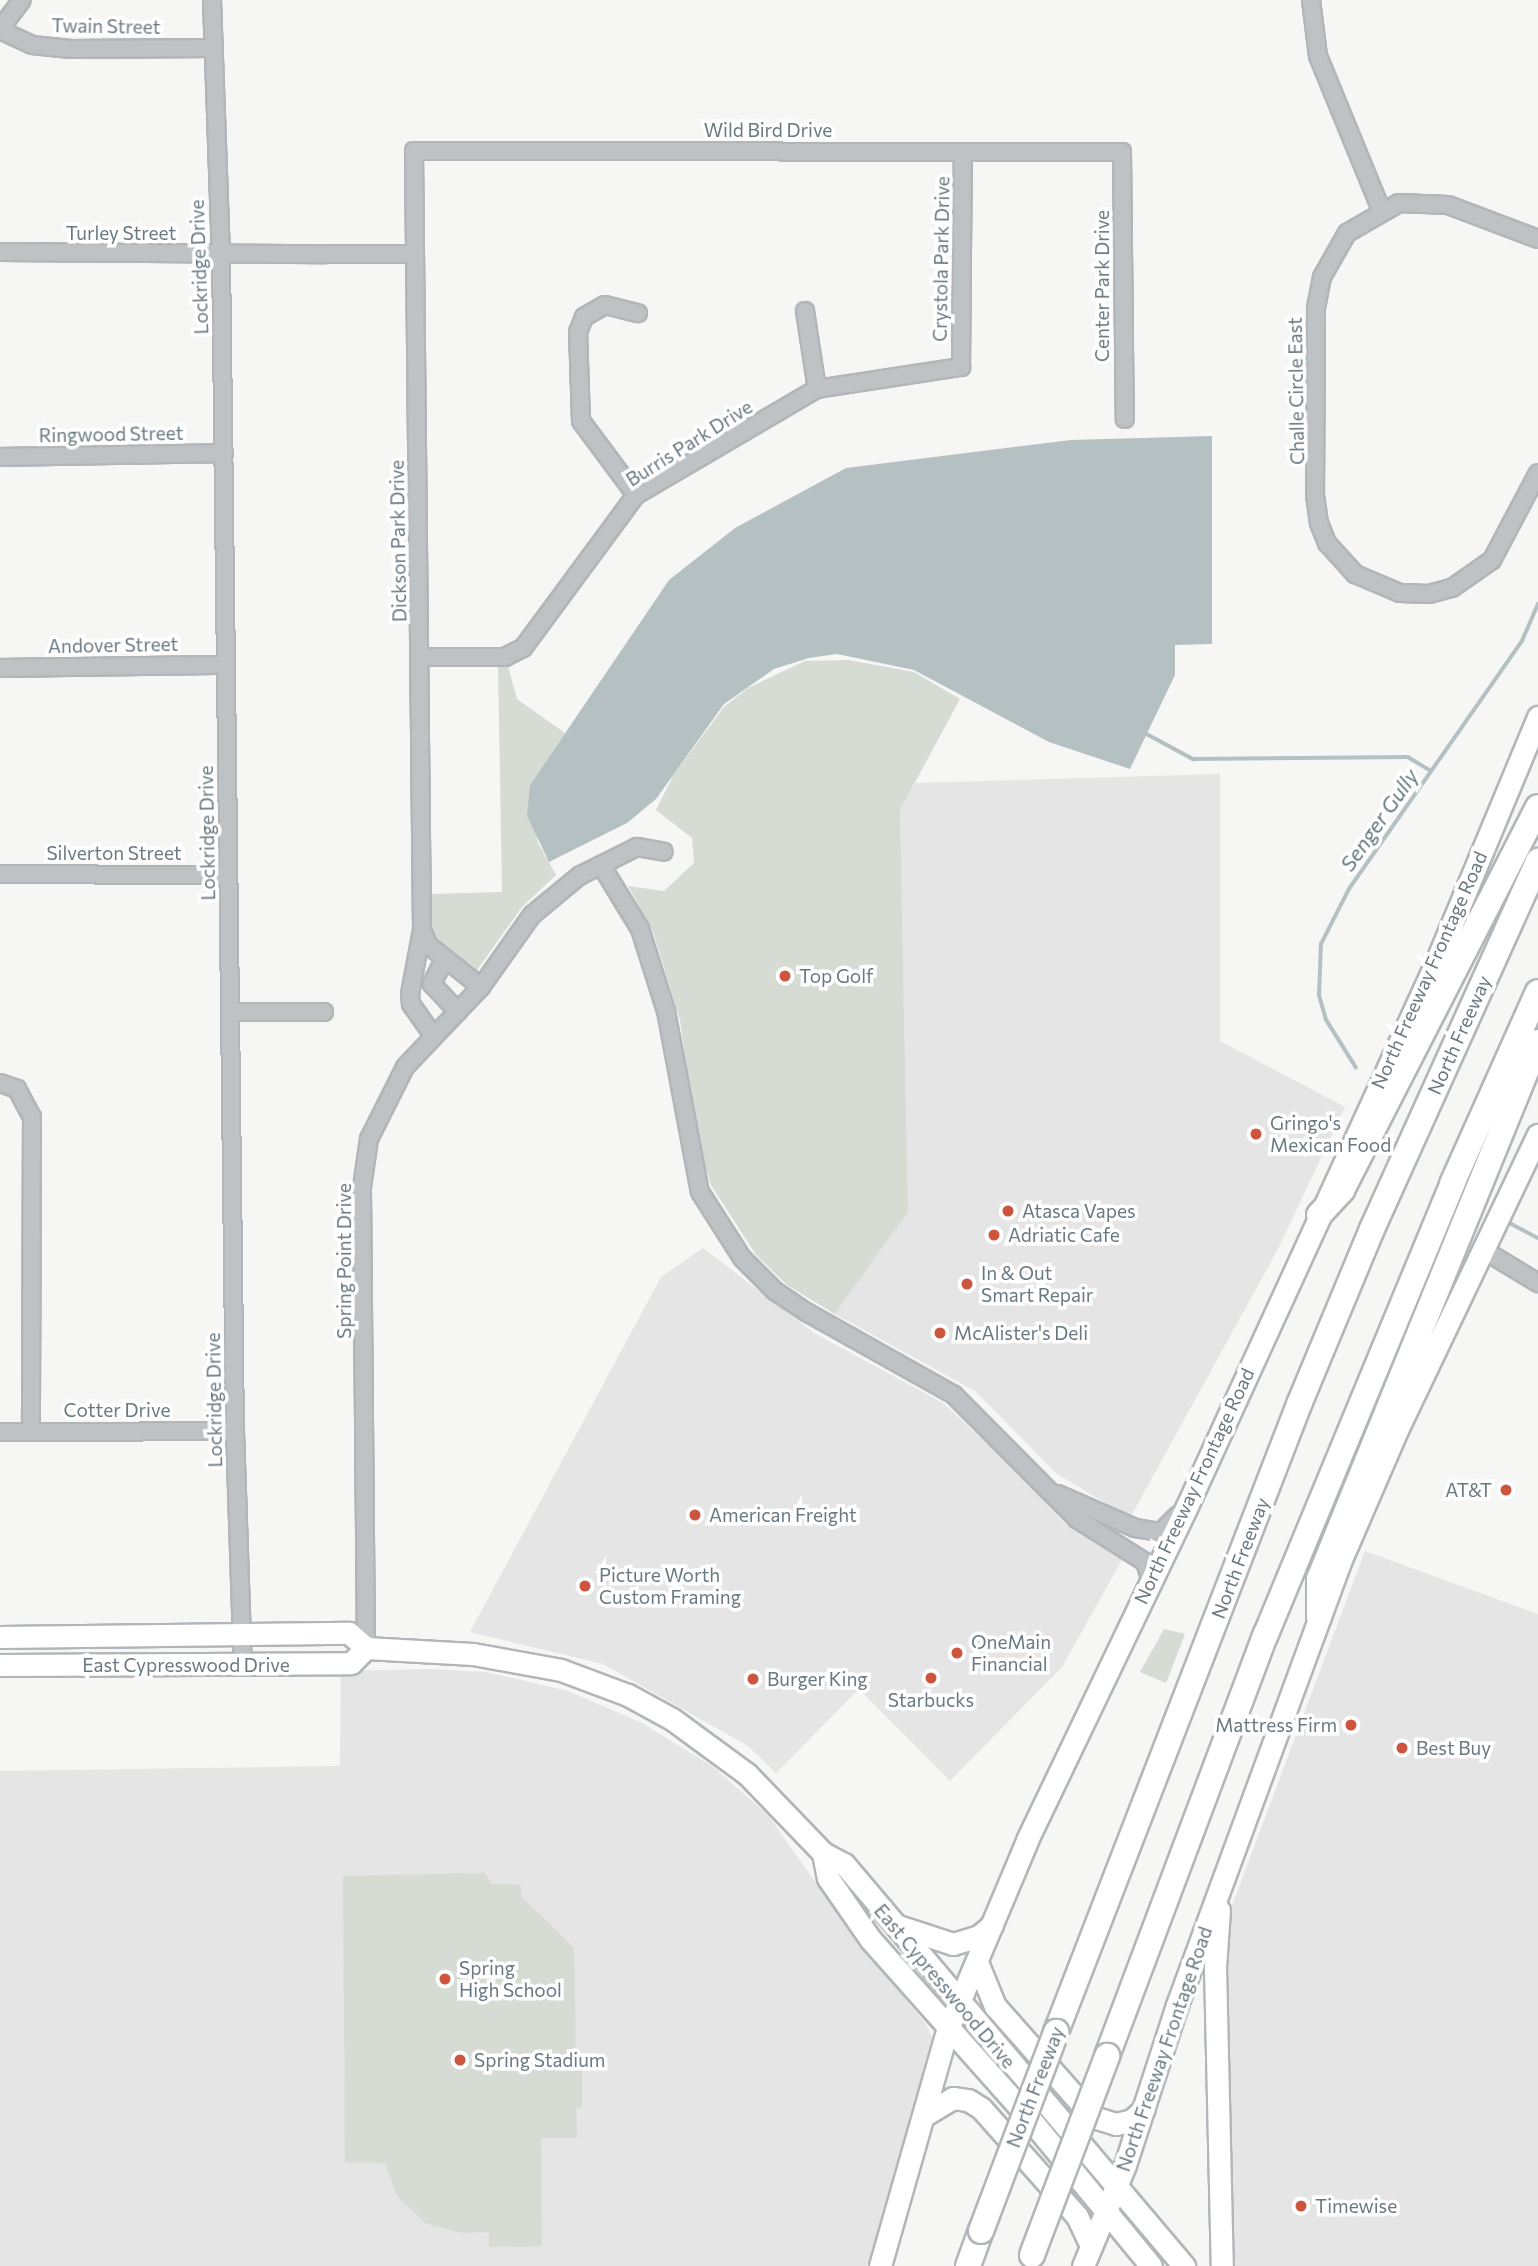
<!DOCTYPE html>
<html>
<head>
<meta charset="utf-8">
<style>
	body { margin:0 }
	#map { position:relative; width:1538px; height:2266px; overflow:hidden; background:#f6f6f4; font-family:Commissioner,sans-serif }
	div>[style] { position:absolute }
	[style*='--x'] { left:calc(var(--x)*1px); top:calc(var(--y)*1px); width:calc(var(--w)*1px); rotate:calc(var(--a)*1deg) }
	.built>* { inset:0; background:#e4e5e4 }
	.green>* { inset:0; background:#d6dbd3 }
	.water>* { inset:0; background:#b5c0c3 }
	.stream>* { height:3.5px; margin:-1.75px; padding:0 1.75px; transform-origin:1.75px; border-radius:1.75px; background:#b5c0c3 }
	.roads { filter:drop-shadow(2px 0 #b2b6b9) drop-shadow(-2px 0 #b2b6b9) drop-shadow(0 2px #b2b6b9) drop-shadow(0 -2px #b2b6b9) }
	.minor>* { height:16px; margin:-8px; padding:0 8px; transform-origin:8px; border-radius:8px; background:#bec2c5 }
	.major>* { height:21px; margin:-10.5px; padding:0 10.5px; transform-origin:10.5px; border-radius:10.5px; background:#fff }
	.highway>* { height:24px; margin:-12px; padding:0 12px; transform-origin:12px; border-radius:12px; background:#fff }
	.bridges { filter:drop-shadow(2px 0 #b2b5b8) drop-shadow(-2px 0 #b2b5b8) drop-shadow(0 2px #b2b5b8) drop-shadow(0 -2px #b2b5b8) }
	.highway-bridge>* { height:24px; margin:-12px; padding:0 12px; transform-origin:12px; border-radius:12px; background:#fff }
	.dots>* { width:19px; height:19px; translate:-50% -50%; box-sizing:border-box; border:4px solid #fff; border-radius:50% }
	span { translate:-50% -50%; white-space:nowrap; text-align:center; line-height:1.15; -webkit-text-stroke:7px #fff; paint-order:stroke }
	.street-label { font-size:19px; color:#697881 }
	.poi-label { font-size:19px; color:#697881 }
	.left { translate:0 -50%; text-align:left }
	.right { translate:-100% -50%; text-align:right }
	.water-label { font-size:21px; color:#65787d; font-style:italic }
</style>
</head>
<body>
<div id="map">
	<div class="built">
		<i style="clip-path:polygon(1220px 774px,1220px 1041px,1345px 1107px,1278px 1249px,1130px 1518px,1056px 1473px,975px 1391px,835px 1314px,908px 1212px,900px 810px,915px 783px)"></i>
		<i style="clip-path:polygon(703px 1248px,814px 1333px,943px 1403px,1019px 1473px,1063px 1522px,1122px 1560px,1062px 1667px,950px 1781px,859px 1689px,776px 1773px,748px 1746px,603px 1664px,470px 1632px,661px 1277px)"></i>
		<i style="clip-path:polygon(1365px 1551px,1538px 1614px,1538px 2266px,1230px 2266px,1224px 1927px)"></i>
		<i style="clip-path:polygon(429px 1669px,486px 1672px,568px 1691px,640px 1722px,712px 1766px,768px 1815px,852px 1934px,926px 2024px,934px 2040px,933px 2057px,867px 2266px,0 2266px,0 1771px,340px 1766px,341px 1671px)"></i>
	</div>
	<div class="green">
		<i style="clip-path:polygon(848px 660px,914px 672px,960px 699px,900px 810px,908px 1212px,835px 1314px,787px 1285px,756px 1255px,711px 1185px,697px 1142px,680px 1020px,653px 932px,628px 886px,664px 891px,694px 863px,692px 838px,656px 810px,674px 774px,724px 707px,748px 688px,805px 661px)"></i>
		<i style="clip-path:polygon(498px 663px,507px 663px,517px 699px,565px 733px,530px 785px,538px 843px,556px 875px,522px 907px,475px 973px,431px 938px,431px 894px,502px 892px)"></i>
		<i style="clip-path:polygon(1164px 1629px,1185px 1634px,1166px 1683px,1140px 1672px)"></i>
		<i style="clip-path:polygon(485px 1873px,492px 1884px,521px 1885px,521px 1896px,574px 1948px,576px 2060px,582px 2059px,582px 2107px,576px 2108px,577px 2138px,541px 2138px,542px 2246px,489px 2247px,489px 2232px,462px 2233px,425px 2223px,397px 2196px,385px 2163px,345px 2162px,343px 1876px)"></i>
	</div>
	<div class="water">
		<i style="clip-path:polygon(1212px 436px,1212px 644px,1175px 645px,1175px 675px,1130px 769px,1049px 742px,914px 670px,837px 654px,809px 658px,774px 669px,724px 704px,656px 799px,627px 823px,549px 862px,527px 816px,530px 785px,669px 580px,735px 528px,846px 468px,1071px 440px)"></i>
	</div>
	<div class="stream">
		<i style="--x:1145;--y:733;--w:55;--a:28.4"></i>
		<i style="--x:1193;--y:759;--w:215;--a:-0.5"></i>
		<i style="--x:1408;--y:757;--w:26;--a:31"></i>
		<i style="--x:1356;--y:1068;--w:57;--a:-122"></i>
		<i style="--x:1326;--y:1020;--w:26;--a:-106"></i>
		<i style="--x:1319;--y:995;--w:51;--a:-87.8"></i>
		<i style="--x:1321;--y:944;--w:62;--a:-63"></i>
		<i style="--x:1349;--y:889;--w:302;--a:-55.1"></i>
		<i style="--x:1522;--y:641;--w:40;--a:-66.6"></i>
		<i style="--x:1506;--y:1221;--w:36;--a:28"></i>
	</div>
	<div class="roads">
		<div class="minor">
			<i style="--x:212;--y:0;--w:252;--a:88"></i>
			<i style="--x:221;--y:252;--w:1179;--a:89.32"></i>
			<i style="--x:235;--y:1431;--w:235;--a:88.1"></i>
			<i style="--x:1311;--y:0;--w:56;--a:82.9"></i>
			<i style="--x:1318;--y:56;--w:169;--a:67.7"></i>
			<i style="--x:0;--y:29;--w:36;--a:-53"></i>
			<i style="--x:0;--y:30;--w:35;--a:25"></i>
			<i style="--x:32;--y:45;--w:39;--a:6"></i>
			<i style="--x:71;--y:49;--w:143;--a:-0.4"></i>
			<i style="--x:1538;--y:239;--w:96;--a:-159.3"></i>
			<i style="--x:1448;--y:205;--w:49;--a:-177.7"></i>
			<i style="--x:1399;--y:203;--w:60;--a:150"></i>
			<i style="--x:1347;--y:233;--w:51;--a:119.6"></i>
			<i style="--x:1322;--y:277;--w:32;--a:101"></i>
			<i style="--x:1316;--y:308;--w:187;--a:90.3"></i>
			<i style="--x:1315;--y:495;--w:28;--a:82"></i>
			<i style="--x:1319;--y:523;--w:22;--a:68"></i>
			<i style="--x:1327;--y:543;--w:42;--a:47.9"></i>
			<i style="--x:1355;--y:574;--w:49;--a:22.9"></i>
			<i style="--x:1400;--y:593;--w:29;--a:2"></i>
			<i style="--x:1429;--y:594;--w:24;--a:-15"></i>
			<i style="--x:1452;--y:588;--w:49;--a:-35"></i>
			<i style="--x:1492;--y:560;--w:98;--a:-62.1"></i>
			<i style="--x:0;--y:252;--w:326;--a:0.4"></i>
			<i style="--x:331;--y:254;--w:84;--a:0"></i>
			<i style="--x:805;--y:311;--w:79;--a:81.3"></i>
			<i style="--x:0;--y:457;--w:224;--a:-1"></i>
			<i style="--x:636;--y:495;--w:92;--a:-126.6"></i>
			<i style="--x:581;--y:421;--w:89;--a:-91.9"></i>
			<i style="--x:578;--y:332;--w:16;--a:-68"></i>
			<i style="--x:584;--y:317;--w:24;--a:-30"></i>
			<i style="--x:605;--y:305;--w:34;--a:14"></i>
			<i style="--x:420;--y:657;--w:85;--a:0"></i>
			<i style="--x:505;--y:657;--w:20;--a:-27"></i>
			<i style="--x:523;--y:648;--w:190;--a:-53.6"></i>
			<i style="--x:636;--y:495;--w:210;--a:-30.4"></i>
			<i style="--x:817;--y:389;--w:146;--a:-8.7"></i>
			<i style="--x:961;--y:367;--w:215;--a:-89.5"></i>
			<i style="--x:0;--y:668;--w:226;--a:-0.8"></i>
			<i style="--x:601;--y:865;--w:75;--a:58.6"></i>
			<i style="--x:640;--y:929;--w:86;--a:72.4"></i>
			<i style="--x:666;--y:1011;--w:184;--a:79.4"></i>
			<i style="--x:700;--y:1192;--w:78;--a:57.5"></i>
			<i style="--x:742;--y:1258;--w:47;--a:45"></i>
			<i style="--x:775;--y:1291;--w:40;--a:34"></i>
			<i style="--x:808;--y:1313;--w:167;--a:29.3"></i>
			<i style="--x:954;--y:1395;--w:175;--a:45.2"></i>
			<i style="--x:1077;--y:1519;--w:80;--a:32.3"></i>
			<i style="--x:1145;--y:1562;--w:21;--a:73"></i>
			<i style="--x:0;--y:874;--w:228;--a:0.3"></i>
			<i style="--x:422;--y:930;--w:16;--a:68"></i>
			<i style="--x:428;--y:945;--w:68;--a:38.4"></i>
			<i style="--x:444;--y:960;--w:27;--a:117"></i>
			<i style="--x:432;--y:984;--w:38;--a:47"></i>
			<i style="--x:231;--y:1012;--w:93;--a:0"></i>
			<i style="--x:432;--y:1034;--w:37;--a:-125"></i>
			<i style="--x:411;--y:1004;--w:10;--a:-96"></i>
			<i style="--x:410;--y:994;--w:65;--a:-79.4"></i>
			<i style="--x:422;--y:930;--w:779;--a:-90.59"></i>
			<i style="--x:414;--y:151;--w:708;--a:0.08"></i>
			<i style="--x:1122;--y:152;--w:267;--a:89.4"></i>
			<i style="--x:0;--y:1083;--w:18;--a:19"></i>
			<i style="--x:17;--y:1089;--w:32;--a:62"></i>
			<i style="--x:32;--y:1117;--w:314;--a:90.2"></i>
			<i style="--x:1482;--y:1249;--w:66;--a:31.3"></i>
			<i style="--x:0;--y:1432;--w:235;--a:-0.2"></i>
			<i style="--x:1058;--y:1494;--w:84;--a:23.8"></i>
			<i style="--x:1135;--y:1528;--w:26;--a:9"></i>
			<i style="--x:1161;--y:1532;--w:24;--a:-45"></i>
			<i style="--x:366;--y:1648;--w:461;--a:-90.5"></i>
			<i style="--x:362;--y:1187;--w:49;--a:-81.7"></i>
			<i style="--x:369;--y:1139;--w:80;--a:-63.4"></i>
			<i style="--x:405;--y:1067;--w:110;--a:-46.5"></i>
			<i style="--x:481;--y:987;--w:88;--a:-54.7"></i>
			<i style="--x:532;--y:915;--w:61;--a:-39.7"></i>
			<i style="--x:579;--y:876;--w:65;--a:-26.6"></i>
			<i style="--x:637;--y:847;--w:27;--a:10"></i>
		</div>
		<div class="major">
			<i style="--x:0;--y:1637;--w:349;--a:-0.7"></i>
			<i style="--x:349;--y:1633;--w:23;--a:41"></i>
			<i style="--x:366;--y:1648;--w:107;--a:3.2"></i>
			<i style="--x:473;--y:1654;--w:89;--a:10.3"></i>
			<i style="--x:561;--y:1670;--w:72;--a:20.5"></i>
			<i style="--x:628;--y:1695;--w:50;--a:28.6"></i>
			<i style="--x:672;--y:1719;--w:93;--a:36.3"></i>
			<i style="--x:747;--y:1774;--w:110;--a:46.1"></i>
			<i style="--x:823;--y:1853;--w:24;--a:28"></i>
			<i style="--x:844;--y:1864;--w:527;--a:49.78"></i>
			<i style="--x:0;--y:1665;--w:351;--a:-0.3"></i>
			<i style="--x:351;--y:1663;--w:21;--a:-45"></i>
			<i style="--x:823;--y:1853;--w:25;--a:79"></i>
			<i style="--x:828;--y:1878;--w:75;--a:55.3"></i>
			<i style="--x:871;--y:1940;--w:239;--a:48.4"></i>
			<i style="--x:1030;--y:2119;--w:190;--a:50.5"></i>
			<i style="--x:1219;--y:1910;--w:57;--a:94"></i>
			<i style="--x:1215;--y:1967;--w:299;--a:88.7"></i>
			<i style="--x:898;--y:1926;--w:58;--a:18.1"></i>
			<i style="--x:953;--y:1944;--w:27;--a:-17"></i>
			<i style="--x:979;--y:1936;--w:17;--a:-40"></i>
			<i style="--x:977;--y:1962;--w:48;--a:67.8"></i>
			<i style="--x:995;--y:2006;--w:148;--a:48.6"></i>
			<i style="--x:1093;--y:2117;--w:24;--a:17"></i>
			<i style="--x:1116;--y:2124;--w:16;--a:-14"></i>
			<i style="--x:1132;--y:2120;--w:16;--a:-43"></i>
			<i style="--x:923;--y:2116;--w:35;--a:-31"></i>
			<i style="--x:953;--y:2098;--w:15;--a:8"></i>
			<i style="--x:968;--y:2100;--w:15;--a:32"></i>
			<i style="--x:981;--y:2108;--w:144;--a:48.4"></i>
			<i style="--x:1077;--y:2216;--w:33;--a:65"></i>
			<i style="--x:880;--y:2266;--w:244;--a:-74.1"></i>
			<i style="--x:947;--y:2031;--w:209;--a:-67.2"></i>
			<i style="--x:1028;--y:1838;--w:368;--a:-64.4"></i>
			<i style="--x:1187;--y:1506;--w:593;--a:-65.38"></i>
			<i style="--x:1434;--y:967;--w:271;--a:-67.4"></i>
			<i style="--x:1083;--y:2266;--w:109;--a:-67.4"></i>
			<i style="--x:1125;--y:2165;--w:168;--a:-72"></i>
			<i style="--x:1177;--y:2005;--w:470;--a:-69.8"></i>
			<i style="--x:1339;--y:1564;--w:146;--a:-66.6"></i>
			<i style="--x:1397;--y:1430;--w:327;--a:-64.5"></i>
		</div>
		<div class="highway">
			<i style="--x:1319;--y:1215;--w:34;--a:-47"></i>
			<i style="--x:1342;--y:1190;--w:430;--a:-62.9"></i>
			<i style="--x:1319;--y:1617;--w:38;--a:-90"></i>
			<i style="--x:1319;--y:1579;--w:580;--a:-67.81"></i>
			<i style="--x:1056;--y:2032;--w:676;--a:-68.83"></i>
			<i style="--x:1300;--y:1402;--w:187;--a:-67.4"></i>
			<i style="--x:1372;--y:1229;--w:404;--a:-65.7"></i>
			<i style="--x:1107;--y:2056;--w:451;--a:-69.4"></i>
			<i style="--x:1266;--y:1634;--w:487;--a:-67.5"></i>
			<i style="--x:1452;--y:1184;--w:210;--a:-65.9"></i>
			<i style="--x:968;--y:2266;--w:37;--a:-70"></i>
		</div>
	</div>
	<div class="bridges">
		<div class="highway-bridge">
			<i style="--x:981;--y:2231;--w:213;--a:-69.3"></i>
			<i style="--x:1032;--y:2255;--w:213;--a:-69.3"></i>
		</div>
	</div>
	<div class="dots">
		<i style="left:785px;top:976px;background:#cd553d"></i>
		<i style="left:1256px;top:1134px;background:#cd553d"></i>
		<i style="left:1008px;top:1211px;background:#cd553d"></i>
		<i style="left:994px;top:1235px;background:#cd553d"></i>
		<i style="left:967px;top:1284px;background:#cd553d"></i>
		<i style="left:940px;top:1333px;background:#cd553d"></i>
		<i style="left:1506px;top:1490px;background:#cd553d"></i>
		<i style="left:695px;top:1515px;background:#cd553d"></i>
		<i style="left:585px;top:1586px;background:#cd553d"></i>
		<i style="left:957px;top:1653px;background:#cd553d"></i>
		<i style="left:931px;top:1678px;background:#cd553d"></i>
		<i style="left:753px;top:1679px;background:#cd553d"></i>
		<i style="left:1351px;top:1725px;background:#cd553d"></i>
		<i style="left:1402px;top:1748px;background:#cd553d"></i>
		<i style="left:445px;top:1979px;background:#cd553d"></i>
		<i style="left:460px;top:2060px;background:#cd553d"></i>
		<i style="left:1301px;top:2206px;background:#cd553d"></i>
	</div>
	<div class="street-label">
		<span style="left:106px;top:26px;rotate:1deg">Twain Street</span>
		<span style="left:768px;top:130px">Wild Bird Drive</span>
		<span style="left:121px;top:233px">Turley Street</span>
		<span style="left:941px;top:259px;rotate:-89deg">Crystola Park Drive</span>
		<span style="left:199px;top:267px;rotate:-92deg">Lockridge Drive</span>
		<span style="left:1102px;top:286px;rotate:-90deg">Center Park Drive</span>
		<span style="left:1296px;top:391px;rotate:-91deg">Challe Circle East</span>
		<span style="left:111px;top:434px;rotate:-1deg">Ringwood Street</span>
		<span style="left:689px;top:443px;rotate:-32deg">Burris Park Drive</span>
		<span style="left:398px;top:541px;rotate:-91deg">Dickson Park Drive</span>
		<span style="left:113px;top:645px;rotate:-1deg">Andover Street</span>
		<span style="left:207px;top:833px;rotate:-91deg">Lockridge Drive</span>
		<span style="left:114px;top:853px">Silverton Street</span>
		<span style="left:1429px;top:970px;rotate:-66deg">North Freeway Frontage Road</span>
		<span style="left:1459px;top:1035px;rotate:-66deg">North Freeway</span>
		<span style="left:344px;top:1261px;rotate:-90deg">Spring Point Drive</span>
		<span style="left:214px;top:1400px;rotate:-91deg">Lockridge Drive</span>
		<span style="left:117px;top:1410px">Cotter Drive</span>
		<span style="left:1194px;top:1486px;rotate:-65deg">North Freeway Frontage Road</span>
		<span style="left:1240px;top:1558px;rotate:-69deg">North Freeway</span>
		<span style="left:186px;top:1665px">East Cypresswood Drive</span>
		<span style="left:945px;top:1986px;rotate:50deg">East Cypresswood Drive</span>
		<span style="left:1164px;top:2049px;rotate:-71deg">North Freeway Frontage Road</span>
		<span style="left:1035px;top:2087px;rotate:-69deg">North Freeway</span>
	</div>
	<div class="poi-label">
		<span class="left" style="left:799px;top:976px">Top Golf</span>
		<span class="left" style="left:1270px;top:1134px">Gringo's<br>Mexican Food</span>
		<span class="left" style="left:1022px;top:1211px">Atasca Vapes</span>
		<span class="left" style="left:1008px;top:1235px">Adriatic Cafe</span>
		<span class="left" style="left:981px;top:1284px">In &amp; Out<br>Smart Repair</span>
		<span class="left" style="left:954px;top:1333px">McAlister's Deli</span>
		<span class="right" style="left:1492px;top:1490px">AT&amp;T</span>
		<span class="left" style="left:709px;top:1515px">American Freight</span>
		<span class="left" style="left:599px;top:1586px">Picture Worth<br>Custom Framing</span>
		<span class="left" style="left:971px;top:1653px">OneMain<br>Financial</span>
		<span class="left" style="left:767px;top:1679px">Burger King</span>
		<span style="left:931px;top:1700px">Starbucks</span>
		<span class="right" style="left:1337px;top:1725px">Mattress Firm</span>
		<span class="left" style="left:1416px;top:1748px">Best Buy</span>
		<span class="left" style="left:459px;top:1979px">Spring<br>High School</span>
		<span class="left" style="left:474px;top:2060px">Spring Stadium</span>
		<span class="left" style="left:1315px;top:2206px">Timewise</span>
	</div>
	<div class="water-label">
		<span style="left:1379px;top:820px;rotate:-55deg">Senger Gully</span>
	</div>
</div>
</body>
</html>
